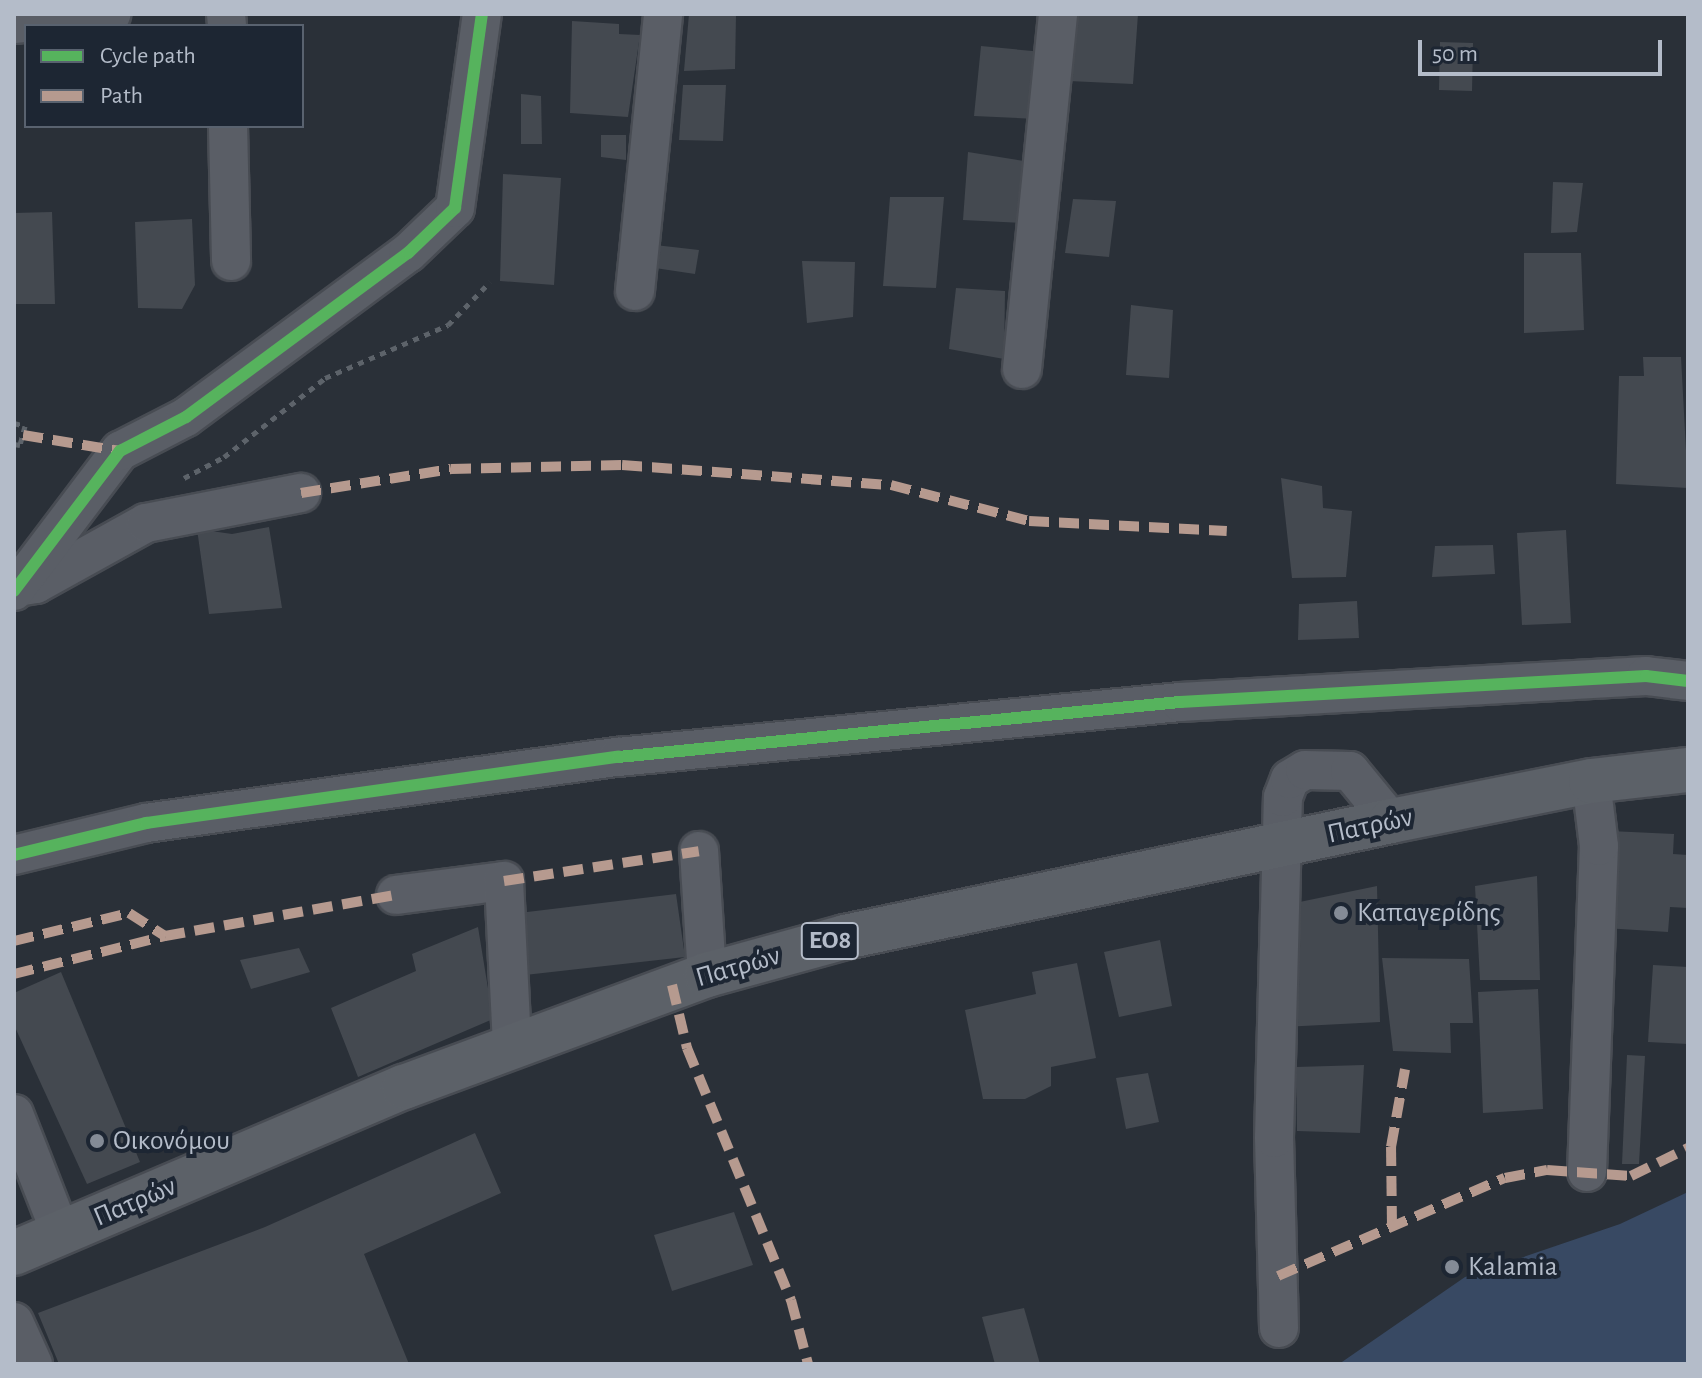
<!DOCTYPE html>
<html>
<head>
<meta charset="utf-8">
<style>
	body { margin:0 }
	#map { position:relative; width:1702px; height:1378px; overflow:hidden; background:#2a3038; font-family:"Alegreya Sans",sans-serif }
	div>[style] { position:absolute }
	[style*='--x'] { left:calc(var(--x)*1px); top:calc(var(--y)*1px); width:calc(var(--w)*1px); rotate:calc(var(--a)*1deg) }
	.water>* { inset:0; background:#384963 }
	.building>* { inset:0; background:#444950 }
	.path>* { height:5px; margin-top:-2.5px; transform-origin:0; background:repeating-linear-gradient(90deg,#5d636a 0 6px,transparent 0 12px) }
	.roads { filter:drop-shadow(2px 0 #484c53) drop-shadow(-2px 0 #484c53) drop-shadow(0 2px #484c53) drop-shadow(0 -2px #484c53) }
	.minor>* { height:38px; margin:-19px; padding:0 19px; transform-origin:19px; border-radius:19px; background:#5a5e66 }
	.major>* { height:44px; margin:-22px; padding:0 22px; transform-origin:22px; border-radius:22px; background:#5c6168 }
	.quiet>* { height:10px; margin-top:-5px; transform-origin:0; background:repeating-linear-gradient(90deg,#b69a8f 0 20px,transparent 0 30px) }
	.cycleway>* { height:12px; margin:-6px; padding:0 6px; transform-origin:6px; border-radius:6px; background:#56b35d }
	.dots>* { width:22px; height:22px; translate:-50% -50%; box-sizing:border-box; border:4px solid #1d2633; border-radius:50% }
	span { translate:-50% -50%; white-space:nowrap; text-align:center; line-height:1.15; -webkit-text-stroke:8px #1d2633; paint-order:stroke }
	.shield-label span { padding:2px 6px; background:#1d2633; border:2px solid; border-radius:6px; -webkit-text-stroke-width:0 }
	.shield-label { font-size:26px; color:#b4bcc9; font-weight:700 }
	.street-label { font-size:28px; color:#b4bcc9 }
	.poi-label { font-size:28px; color:#b4bcc9 }
	.left { translate:0 -50%; text-align:left }
	.frame { position:absolute; inset:0; border:16px solid #b4bcc9; pointer-events:none }
	.legend { position:absolute; left:24px; top:24px; width:280px; height:104px; box-sizing:border-box; background:#1d2633; border:2px solid #59626f; margin:0; padding:10px 14px; list-style:none; font-size:24px; color:#b4bcc9 }
	.legend li { display:flex; align-items:center; gap:16px; height:40px }
	.legend b { width:40px; border:2px solid #59626f }
	.scale { position:absolute; left:1418px; top:40px; width:244px; height:36px; box-sizing:border-box; border:4px solid #b4bcc9; border-top:0; padding-left:10px; font-size:24px; line-height:28px; white-space:nowrap; color:#b4bcc9; -webkit-text-stroke:6px #1d2633; paint-order:stroke }
</style>
</head>
<body>
<div id="map">
	<div class="water">
		<i style="clip-path:polygon(1688px 1192px,1688px 1364px,1339px 1364px,1465px 1277px,1620px 1224px)"></i>
	</div>
	<div class="building">
		<i style="clip-path:polygon(689px 14px,736px 14px,735px 69px,684px 71px)"></i>
		<i style="clip-path:polygon(1109px 14px,1138px 14px,1133px 84px,1069px 81px,1072px 15px)"></i>
		<i style="clip-path:polygon(572px 21px,619px 24px,619px 34px,640px 35px,628px 117px,570px 113px)"></i>
		<i style="clip-path:polygon(1440px 42px,1473px 43px,1472px 91px,1439px 90px)"></i>
		<i style="clip-path:polygon(981px 46px,1043px 52px,1037px 119px,974px 116px)"></i>
		<i style="clip-path:polygon(683px 85px,726px 85px,723px 141px,679px 140px)"></i>
		<i style="clip-path:polygon(521px 94px,541px 96px,542px 144px,521px 144px)"></i>
		<i style="clip-path:polygon(601px 135px,626px 135px,626px 160px,601px 157px)"></i>
		<i style="clip-path:polygon(968px 152px,1030px 162px,1023px 223px,963px 220px)"></i>
		<i style="clip-path:polygon(503px 174px,561px 178px,554px 285px,500px 281px)"></i>
		<i style="clip-path:polygon(1553px 182px,1583px 183px,1577px 232px,1551px 233px)"></i>
		<i style="clip-path:polygon(890px 197px,944px 197px,936px 288px,883px 286px)"></i>
		<i style="clip-path:polygon(1073px 199px,1116px 201px,1109px 257px,1065px 253px)"></i>
		<i style="clip-path:polygon(52px 212px,55px 304px,14px 304px,14px 213px)"></i>
		<i style="clip-path:polygon(192px 219px,195px 285px,182px 309px,138px 308px,135px 222px)"></i>
		<i style="clip-path:polygon(655px 245px,699px 250px,695px 274px,655px 268px)"></i>
		<i style="clip-path:polygon(1524px 253px,1581px 253px,1584px 330px,1524px 333px)"></i>
		<i style="clip-path:polygon(802px 261px,855px 262px,853px 317px,807px 323px)"></i>
		<i style="clip-path:polygon(956px 288px,1005px 291px,1004px 359px,949px 349px)"></i>
		<i style="clip-path:polygon(1131px 305px,1173px 310px,1169px 378px,1126px 375px)"></i>
		<i style="clip-path:polygon(1643px 357px,1681px 357px,1688px 488px,1616px 484px,1619px 376px,1644px 376px)"></i>
		<i style="clip-path:polygon(1281px 478px,1322px 486px,1323px 508px,1352px 511px,1346px 577px,1292px 578px)"></i>
		<i style="clip-path:polygon(269px 527px,282px 608px,209px 614px,197px 529px,232px 534px)"></i>
		<i style="clip-path:polygon(1566px 530px,1571px 623px,1522px 625px,1517px 533px)"></i>
		<i style="clip-path:polygon(1493px 545px,1495px 574px,1432px 577px,1435px 546px)"></i>
		<i style="clip-path:polygon(1357px 601px,1359px 638px,1298px 640px,1299px 604px)"></i>
		<i style="clip-path:polygon(1610px 831px,1674px 834px,1673px 854px,1688px 855px,1688px 908px,1670px 907px,1668px 932px,1604px 928px)"></i>
		<i style="clip-path:polygon(1537px 876px,1540px 980px,1480px 980px,1475px 886px)"></i>
		<i style="clip-path:polygon(1377px 886px,1380px 1022px,1283px 1027px,1285px 905px)"></i>
		<i style="clip-path:polygon(676px 894px,685px 957px,525px 975px,519px 913px)"></i>
		<i style="clip-path:polygon(478px 927px,493px 1019px,358px 1077px,331px 1008px,416px 971px,412px 954px)"></i>
		<i style="clip-path:polygon(1160px 940px,1172px 1006px,1119px 1017px,1104px 952px)"></i>
		<i style="clip-path:polygon(299px 948px,310px 972px,251px 989px,240px 960px)"></i>
		<i style="clip-path:polygon(1382px 958px,1469px 959px,1473px 1023px,1450px 1023px,1451px 1053px,1393px 1051px)"></i>
		<i style="clip-path:polygon(1077px 963px,1096px 1058px,1051px 1067px,1051px 1086px,1025px 1099px,983px 1099px,965px 1010px,1036px 994px,1032px 972px)"></i>
		<i style="clip-path:polygon(1653px 965px,1688px 967px,1688px 1044px,1648px 1042px)"></i>
		<i style="clip-path:polygon(61px 972px,140px 1162px,87px 1184px,14px 1025px,14px 993px)"></i>
		<i style="clip-path:polygon(1538px 989px,1543px 1109px,1483px 1113px,1478px 992px)"></i>
		<i style="clip-path:polygon(1627px 1055px,1645px 1056px,1639px 1164px,1622px 1164px)"></i>
		<i style="clip-path:polygon(1364px 1065px,1360px 1133px,1297px 1131px,1296px 1067px)"></i>
		<i style="clip-path:polygon(1148px 1073px,1159px 1122px,1126px 1129px,1116px 1078px)"></i>
		<i style="clip-path:polygon(475px 1133px,501px 1193px,364px 1254px,409px 1364px,59px 1364px,38px 1313px,265px 1227px)"></i>
		<i style="clip-path:polygon(734px 1212px,753px 1265px,672px 1291px,654px 1235px)"></i>
		<i style="clip-path:polygon(1024px 1308px,1040px 1364px,995px 1364px,982px 1317px)"></i>
	</div>
	<div class="path">
		<i style="--x:14;--y:423;--w:11;--a:15"></i>
		<i style="--x:25;--y:426;--w:20;--a:105"></i>
		<i style="--x:20;--y:445;--w:6;--a:-171"></i>
		<i style="--x:184;--y:478;--w:45;--a:-27.7"></i>
		<i style="--x:224;--y:457;--w:128;--a:-38"></i>
		<i style="--x:325;--y:378;--w:134;--a:-23.3"></i>
		<i style="--x:448;--y:325;--w:60;--a:-45.7"></i>
	</div>
	<div class="roads">
		<div class="minor">
			<i style="--x:226;--y:14;--w:12;--a:85"></i>
			<i style="--x:14;--y:24;--w:98;--a:-5.9"></i>
			<i style="--x:228;--y:126;--w:135;--a:88.7"></i>
			<i style="--x:635;--y:291;--w:278;--a:-84.2"></i>
			<i style="--x:1022;--y:369;--w:357;--a:-84.2"></i>
			<i style="--x:17;--y:587;--w:19;--a:-9"></i>
			<i style="--x:36;--y:584;--w:126;--a:-29"></i>
			<i style="--x:146;--y:523;--w:158;--a:-11"></i>
			<i style="--x:14;--y:591;--w:176;--a:-52.9"></i>
			<i style="--x:120;--y:451;--w:74;--a:-27.3"></i>
			<i style="--x:186;--y:417;--w:276;--a:-36.5"></i>
			<i style="--x:408;--y:253;--w:65;--a:-43.8"></i>
			<i style="--x:455;--y:208;--w:196;--a:-82.1"></i>
			<i style="--x:699;--y:851;--w:124;--a:86.3"></i>
			<i style="--x:14;--y:855;--w:136;--a:-13.6"></i>
			<i style="--x:146;--y:823;--w:477;--a:-8"></i>
			<i style="--x:618;--y:757;--w:565;--a:-5.59"></i>
			<i style="--x:1180;--y:702;--w:467;--a:-3.2"></i>
			<i style="--x:1646;--y:676;--w:42;--a:6.8"></i>
			<i style="--x:396;--y:895;--w:109;--a:-7.4"></i>
			<i style="--x:504;--y:881;--w:163;--a:87.2"></i>
			<i style="--x:14;--y:1114;--w:129;--a:68.6"></i>
			<i style="--x:1587;--y:1172;--w:326;--a:-87.9"></i>
			<i style="--x:1599;--y:846;--w:65;--a:-97"></i>
			<i style="--x:14;--y:1322;--w:46;--a:65.7"></i>
			<i style="--x:1279;--y:1328;--w:190;--a:-91.5"></i>
			<i style="--x:1274;--y:1138;--w:341;--a:-88.5"></i>
			<i style="--x:1283;--y:797;--w:19;--a:-69"></i>
			<i style="--x:1290;--y:779;--w:17;--a:-31"></i>
			<i style="--x:1305;--y:770;--w:45;--a:1.3"></i>
			<i style="--x:1350;--y:771;--w:65;--a:50.6"></i>
		</div>
		<div class="major">
			<i style="--x:14;--y:1253;--w:424;--a:-23.1"></i>
			<i style="--x:404;--y:1087;--w:323;--a:-20.3"></i>
			<i style="--x:707;--y:975;--w:143;--a:-15.4"></i>
			<i style="--x:845;--y:937;--w:558;--a:-11.99"></i>
			<i style="--x:1391;--y:821;--w:204;--a:-11.3"></i>
			<i style="--x:1591;--y:781;--w:98;--a:-6.5"></i>
		</div>
	</div>
	<div class="quiet">
		<i style="--x:23;--y:435;--w:98;--a:9.4"></i>
		<i style="--x:301;--y:493;--w:152;--a:-9.1"></i>
		<i style="--x:451;--y:469;--w:171;--a:-1.3"></i>
		<i style="--x:622;--y:465;--w:270;--a:4.3"></i>
		<i style="--x:891;--y:485;--w:143;--a:14.6"></i>
		<i style="--x:1029;--y:521;--w:198;--a:2.9"></i>
		<i style="--x:504;--y:881;--w:197;--a:-8.7"></i>
		<i style="--x:14;--y:941;--w:118;--a:-13.7"></i>
		<i style="--x:129;--y:913;--w:43;--a:32.6"></i>
		<i style="--x:14;--y:974;--w:156;--a:-14.1"></i>
		<i style="--x:165;--y:936;--w:235;--a:-10.1"></i>
		<i style="--x:672;--y:985;--w:65;--a:76.6"></i>
		<i style="--x:687;--y:1048;--w:273;--a:67.6"></i>
		<i style="--x:791;--y:1300;--w:66;--a:75.1"></i>
		<i style="--x:1392;--y:1226;--w:79;--a:-90.7"></i>
		<i style="--x:1391;--y:1147;--w:79;--a:-79.8"></i>
		<i style="--x:1278;--y:1276;--w:247;--a:-23.4"></i>
		<i style="--x:1505;--y:1178;--w:43;--a:-10.8"></i>
		<i style="--x:1547;--y:1170;--w:84;--a:4.1"></i>
		<i style="--x:1631;--y:1176;--w:64;--a:-26.2"></i>
	</div>
	<div class="cycleway">
		<i style="--x:14;--y:591;--w:176;--a:-52.9"></i>
		<i style="--x:120;--y:451;--w:74;--a:-27.3"></i>
		<i style="--x:186;--y:417;--w:276;--a:-36.5"></i>
		<i style="--x:408;--y:253;--w:65;--a:-43.8"></i>
		<i style="--x:455;--y:208;--w:196;--a:-82.1"></i>
		<i style="--x:14;--y:855;--w:136;--a:-13.6"></i>
		<i style="--x:146;--y:823;--w:477;--a:-8"></i>
		<i style="--x:618;--y:757;--w:565;--a:-5.59"></i>
		<i style="--x:1180;--y:702;--w:467;--a:-3.2"></i>
		<i style="--x:1646;--y:676;--w:42;--a:6.8"></i>
	</div>
	<div class="dots">
		<i style="left:1341px;top:913px;background:#848b96"></i>
		<i style="left:97px;top:1141px;background:#848b96"></i>
		<i style="left:1452px;top:1267px;background:#848b96"></i>
	</div>
	<div class="shield-label">
		<span style="left:830px;top:941px">ΕΟ8</span>
	</div>
	<div class="street-label">
		<span style="left:1370px;top:826px;rotate:-12deg">Πατρών</span>
		<span style="left:738px;top:967px;rotate:-16deg">Πατρών</span>
		<span style="left:135px;top:1202px;rotate:-23deg">Πατρών</span>
	</div>
	<div class="poi-label">
		<span class="left" style="left:1357px;top:913px">Καπαγερίδης</span>
		<span class="left" style="left:113px;top:1141px">Οικονόμου</span>
		<span class="left" style="left:1468px;top:1267px">Kalamia</span>
	</div>
	<div class="frame"></div>
	<ul class="legend">
	<li><b style="height:10px;background:#56b35d"></b>Cycle path</li>
	<li><b style="height:10px;background:#b69a8f"></b>Path</li>
	</ul>
	<div class="scale">50 m</div>
</div>
</body>
</html>
